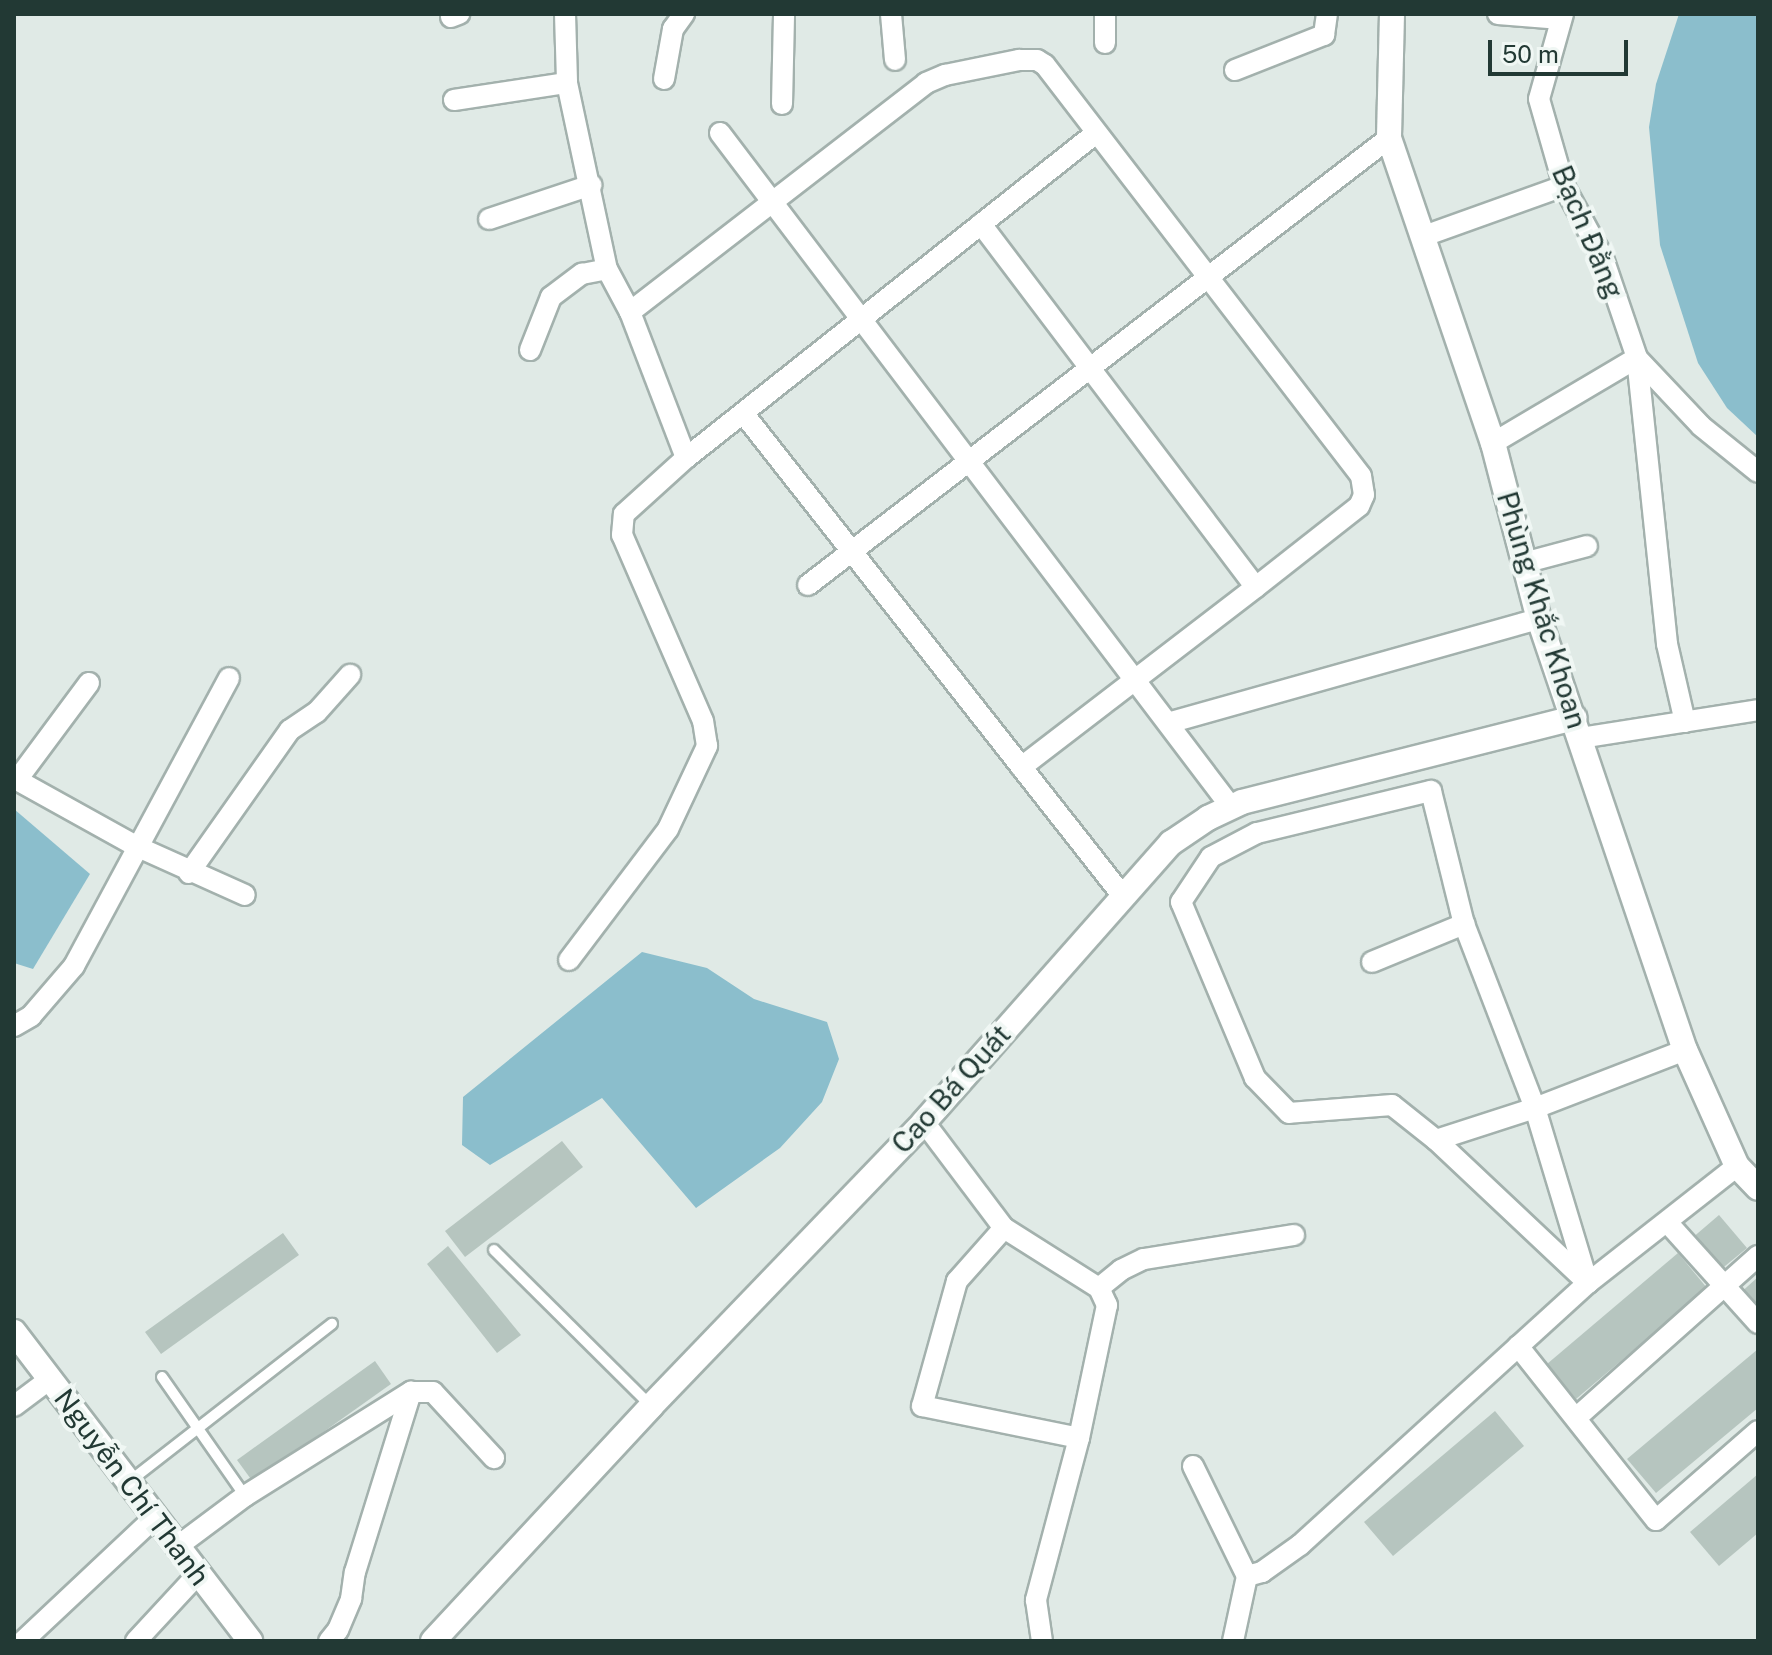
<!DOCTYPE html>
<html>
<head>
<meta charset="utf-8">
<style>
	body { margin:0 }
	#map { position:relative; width:1772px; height:1655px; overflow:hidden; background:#e0eae6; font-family:"Public Sans",sans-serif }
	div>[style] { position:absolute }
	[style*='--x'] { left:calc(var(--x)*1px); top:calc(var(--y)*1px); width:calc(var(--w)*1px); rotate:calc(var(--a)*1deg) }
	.water>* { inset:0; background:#8bbecc }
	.building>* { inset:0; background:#b6c5bf }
	.roads { filter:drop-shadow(2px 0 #a3b1ad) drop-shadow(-2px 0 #a3b1ad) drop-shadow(0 2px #a3b1ad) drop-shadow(0 -2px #a3b1ad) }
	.service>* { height:10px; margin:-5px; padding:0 5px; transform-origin:5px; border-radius:5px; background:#fff }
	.minor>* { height:20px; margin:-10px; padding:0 10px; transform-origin:10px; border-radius:10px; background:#fff }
	.tertiary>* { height:24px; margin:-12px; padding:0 12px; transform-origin:12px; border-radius:12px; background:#fff }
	span { translate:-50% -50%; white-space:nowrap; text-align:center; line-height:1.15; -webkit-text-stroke:8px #f0f7f4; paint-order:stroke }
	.street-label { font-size:28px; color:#223934 }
	.frame { position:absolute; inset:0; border:16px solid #223934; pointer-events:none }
	.scale { position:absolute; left:1488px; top:40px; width:140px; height:36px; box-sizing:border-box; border:4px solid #223934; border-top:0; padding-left:10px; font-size:24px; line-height:28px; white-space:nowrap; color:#223934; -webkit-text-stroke:6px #f0f7f4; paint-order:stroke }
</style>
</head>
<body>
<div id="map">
	<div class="water">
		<i style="clip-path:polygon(1679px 14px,1758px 14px,1758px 437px,1727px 408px,1698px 363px,1660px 245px,1649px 127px,1656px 84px)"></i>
		<i style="clip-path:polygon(14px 809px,90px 874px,33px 969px,14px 963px)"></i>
		<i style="clip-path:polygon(642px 952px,707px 968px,754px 999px,827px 1022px,839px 1059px,822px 1102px,780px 1148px,696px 1208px,602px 1098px,490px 1165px,462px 1145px,463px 1097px)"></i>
	</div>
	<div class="building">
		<i style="clip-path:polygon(562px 1141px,583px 1167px,465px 1257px,445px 1231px)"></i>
		<i style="clip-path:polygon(1719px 1215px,1747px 1248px,1719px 1271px,1691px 1239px)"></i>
		<i style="clip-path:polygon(283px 1233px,299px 1255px,161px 1354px,145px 1332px)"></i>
		<i style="clip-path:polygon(448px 1246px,521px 1335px,497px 1353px,427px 1264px)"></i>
		<i style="clip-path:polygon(1678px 1253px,1707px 1288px,1576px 1399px,1547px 1364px)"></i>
		<i style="clip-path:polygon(1758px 1277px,1758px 1318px,1738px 1295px)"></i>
		<i style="clip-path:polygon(1758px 1349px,1758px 1408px,1656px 1493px,1627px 1459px)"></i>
		<i style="clip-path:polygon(375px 1361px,391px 1384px,253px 1482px,237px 1460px)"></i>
		<i style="clip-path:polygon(1495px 1411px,1524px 1446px,1393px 1556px,1364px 1522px)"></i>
		<i style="clip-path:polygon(1758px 1474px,1758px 1533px,1719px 1566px,1690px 1532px)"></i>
	</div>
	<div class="roads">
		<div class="service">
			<i style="--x:494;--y:1250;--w:221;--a:44.8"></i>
			<i style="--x:162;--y:1377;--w:145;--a:55.1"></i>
			<i style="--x:130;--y:1481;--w:256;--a:-37.9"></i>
		</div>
		<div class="minor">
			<i style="--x:565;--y:14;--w:69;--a:88.3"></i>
			<i style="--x:567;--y:83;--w:190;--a:77.9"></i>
			<i style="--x:607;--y:269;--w:49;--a:61.9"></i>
			<i style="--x:630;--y:312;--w:156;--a:69"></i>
			<i style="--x:891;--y:14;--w:46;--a:85"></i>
			<i style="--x:1498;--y:14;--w:63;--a:4.5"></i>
			<i style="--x:1563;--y:14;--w:88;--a:105.8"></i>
			<i style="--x:1539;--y:99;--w:91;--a:74"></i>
			<i style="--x:1564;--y:186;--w:82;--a:61.6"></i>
			<i style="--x:1603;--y:258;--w:106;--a:71.2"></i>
			<i style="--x:1637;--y:358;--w:288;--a:84"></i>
			<i style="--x:1667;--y:644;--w:80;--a:77"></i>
			<i style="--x:451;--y:17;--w:9;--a:-21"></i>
			<i style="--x:1105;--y:43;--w:29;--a:-90"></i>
			<i style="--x:1235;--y:70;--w:96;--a:-21.5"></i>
			<i style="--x:1324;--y:35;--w:21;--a:-82"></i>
			<i style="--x:664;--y:79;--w:51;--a:-79.8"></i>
			<i style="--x:673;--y:29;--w:19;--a:-54"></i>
			<i style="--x:454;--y:100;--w:114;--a:-8.6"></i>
			<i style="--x:782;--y:104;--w:90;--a:-88.7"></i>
			<i style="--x:720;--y:133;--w:846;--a:52.83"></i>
			<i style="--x:489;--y:219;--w:108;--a:-18.4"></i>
			<i style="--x:981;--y:224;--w:455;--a:52.9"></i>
			<i style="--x:1424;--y:236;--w:149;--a:-19.7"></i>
			<i style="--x:630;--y:312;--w:374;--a:-37.7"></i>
			<i style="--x:926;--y:83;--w:21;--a:-23"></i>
			<i style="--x:945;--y:75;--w:76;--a:-11.5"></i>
			<i style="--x:1019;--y:60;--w:18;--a:0"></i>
			<i style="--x:1037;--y:60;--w:9;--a:32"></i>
			<i style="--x:1045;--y:65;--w:518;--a:52.44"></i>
			<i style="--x:1361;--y:476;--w:19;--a:81"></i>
			<i style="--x:1364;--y:495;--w:12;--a:114"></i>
			<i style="--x:1359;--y:506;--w:131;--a:141.8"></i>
			<i style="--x:1256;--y:587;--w:296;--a:142.5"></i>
			<i style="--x:530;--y:350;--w:57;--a:-68.4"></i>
			<i style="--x:551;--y:297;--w:39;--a:-37"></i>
			<i style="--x:582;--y:274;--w:25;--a:-11"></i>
			<i style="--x:1637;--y:358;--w:93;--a:46.7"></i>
			<i style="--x:1701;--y:426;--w:73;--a:38.9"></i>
			<i style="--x:743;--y:413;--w:613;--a:51.82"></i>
			<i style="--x:1493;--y:443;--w:167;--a:-30.6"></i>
			<i style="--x:1527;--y:562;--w:62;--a:-14.9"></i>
			<i style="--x:808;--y:585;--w:733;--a:-37.57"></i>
			<i style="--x:89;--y:683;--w:121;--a:126.6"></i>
			<i style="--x:17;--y:780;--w:138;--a:29"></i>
			<i style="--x:138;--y:847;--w:117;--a:24.2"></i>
			<i style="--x:1168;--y:723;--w:385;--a:-15.7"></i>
			<i style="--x:1580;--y:738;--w:180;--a:-8.9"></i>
			<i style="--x:1431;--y:791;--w:137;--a:76.1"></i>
			<i style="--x:1464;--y:924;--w:197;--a:68.9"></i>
			<i style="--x:1535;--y:1108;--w:183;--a:73.2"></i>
			<i style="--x:1588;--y:1283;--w:209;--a:-136.7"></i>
			<i style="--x:1436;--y:1140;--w:56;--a:-141.5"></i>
			<i style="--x:1392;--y:1105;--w:103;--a:175.6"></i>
			<i style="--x:1289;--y:1113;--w:49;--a:-134.2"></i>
			<i style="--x:1255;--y:1078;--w:191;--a:-112.8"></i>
			<i style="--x:1181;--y:902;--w:54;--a:-56.3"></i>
			<i style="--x:1211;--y:857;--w:52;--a:-27.6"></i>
			<i style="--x:1257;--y:833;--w:179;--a:-13.6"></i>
			<i style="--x:189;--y:873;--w:175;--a:-54.8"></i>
			<i style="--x:290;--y:730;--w:32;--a:-34"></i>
			<i style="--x:317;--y:712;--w:50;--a:-48.3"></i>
			<i style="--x:569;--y:960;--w:164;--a:-52.9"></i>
			<i style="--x:668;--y:829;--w:92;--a:-64.8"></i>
			<i style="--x:707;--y:746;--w:25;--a:-99"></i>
			<i style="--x:703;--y:721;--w:203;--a:-113.5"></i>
			<i style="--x:622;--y:535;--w:21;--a:-85"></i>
			<i style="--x:624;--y:514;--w:84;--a:-42.1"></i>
			<i style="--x:686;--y:458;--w:523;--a:-38.4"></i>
			<i style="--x:1372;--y:962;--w:100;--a:-22.4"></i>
			<i style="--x:14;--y:1026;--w:20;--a:-30"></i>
			<i style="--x:31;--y:1016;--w:66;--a:-49.3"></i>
			<i style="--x:74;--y:966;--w:327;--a:-61.7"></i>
			<i style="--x:924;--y:1122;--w:133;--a:53"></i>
			<i style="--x:1004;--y:1228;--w:112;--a:32.3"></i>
			<i style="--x:1099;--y:1288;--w:19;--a:65"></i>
			<i style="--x:1107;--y:1305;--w:136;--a:101.9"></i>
			<i style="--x:1079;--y:1438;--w:168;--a:104.9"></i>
			<i style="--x:1036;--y:1600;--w:41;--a:81.7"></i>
			<i style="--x:1436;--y:1140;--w:104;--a:-17.9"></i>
			<i style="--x:1535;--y:1108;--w:161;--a:-21.1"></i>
			<i style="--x:1667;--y:1222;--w:136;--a:48"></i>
			<i style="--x:1004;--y:1228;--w:71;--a:131.6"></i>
			<i style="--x:957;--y:1281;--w:130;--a:105.6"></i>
			<i style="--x:922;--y:1406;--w:160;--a:11.5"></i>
			<i style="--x:1099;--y:1288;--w:28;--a:-39"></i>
			<i style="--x:1121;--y:1270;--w:25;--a:-26"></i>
			<i style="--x:1144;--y:1259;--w:152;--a:-9.1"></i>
			<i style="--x:1518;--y:1346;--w:222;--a:51.6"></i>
			<i style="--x:1656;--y:1520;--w:135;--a:-41.1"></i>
			<i style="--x:14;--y:1406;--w:45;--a:-36.9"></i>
			<i style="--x:1576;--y:1418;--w:244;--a:-41.7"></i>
			<i style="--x:1193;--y:1466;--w:123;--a:63.9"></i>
			<i style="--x:178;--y:1546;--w:84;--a:-36.7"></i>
			<i style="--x:245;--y:1496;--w:196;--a:-32.1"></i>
			<i style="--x:23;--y:1641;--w:181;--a:-43.2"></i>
			<i style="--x:136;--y:1641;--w:93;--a:-47.2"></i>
			<i style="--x:329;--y:1641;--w:14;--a:-51"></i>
			<i style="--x:338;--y:1630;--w:34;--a:-67"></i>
			<i style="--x:351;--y:1599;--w:27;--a:-82"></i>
			<i style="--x:355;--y:1572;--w:189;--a:-72.7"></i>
			<i style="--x:411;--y:1392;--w:22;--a:0"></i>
			<i style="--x:433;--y:1392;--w:90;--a:47.3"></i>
			<i style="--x:1233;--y:1641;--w:66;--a:-77.8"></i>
			<i style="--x:1247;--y:1576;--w:16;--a:-15"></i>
			<i style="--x:1262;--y:1572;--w:47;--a:-35.4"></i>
			<i style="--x:1300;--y:1545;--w:389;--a:-42.3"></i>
			<i style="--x:1588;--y:1283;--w:189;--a:-38.1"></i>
		</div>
		<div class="tertiary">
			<i style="--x:1392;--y:14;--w:124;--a:91.4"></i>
			<i style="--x:1389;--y:138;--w:322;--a:71.2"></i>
			<i style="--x:1493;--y:443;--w:182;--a:75.4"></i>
			<i style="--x:1539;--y:619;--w:455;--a:71.3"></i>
			<i style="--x:1685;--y:1050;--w:127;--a:65.9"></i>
			<i style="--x:1737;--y:1166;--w:30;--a:46"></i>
			<i style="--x:14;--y:1332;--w:389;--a:52.6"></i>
			<i style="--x:433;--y:1641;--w:321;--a:-47.1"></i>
			<i style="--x:651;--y:1406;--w:394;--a:-46.1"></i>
			<i style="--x:924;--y:1122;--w:373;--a:-48.5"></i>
			<i style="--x:1171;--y:843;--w:45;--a:-34"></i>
			<i style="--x:1208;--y:818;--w:38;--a:-25"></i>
			<i style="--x:1242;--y:802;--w:343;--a:-14.2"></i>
		</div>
	</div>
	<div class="street-label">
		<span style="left:1588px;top:232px;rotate:67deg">Bạch Đằng</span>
		<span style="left:1542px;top:610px;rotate:73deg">Phùng Khắc Khoan</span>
		<span style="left:951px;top:1089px;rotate:-48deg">Cao Bá Quát</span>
		<span style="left:132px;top:1487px;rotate:53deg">Nguyễn Chí Thanh</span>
	</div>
	<div class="frame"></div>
	<div class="scale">50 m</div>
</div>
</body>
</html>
